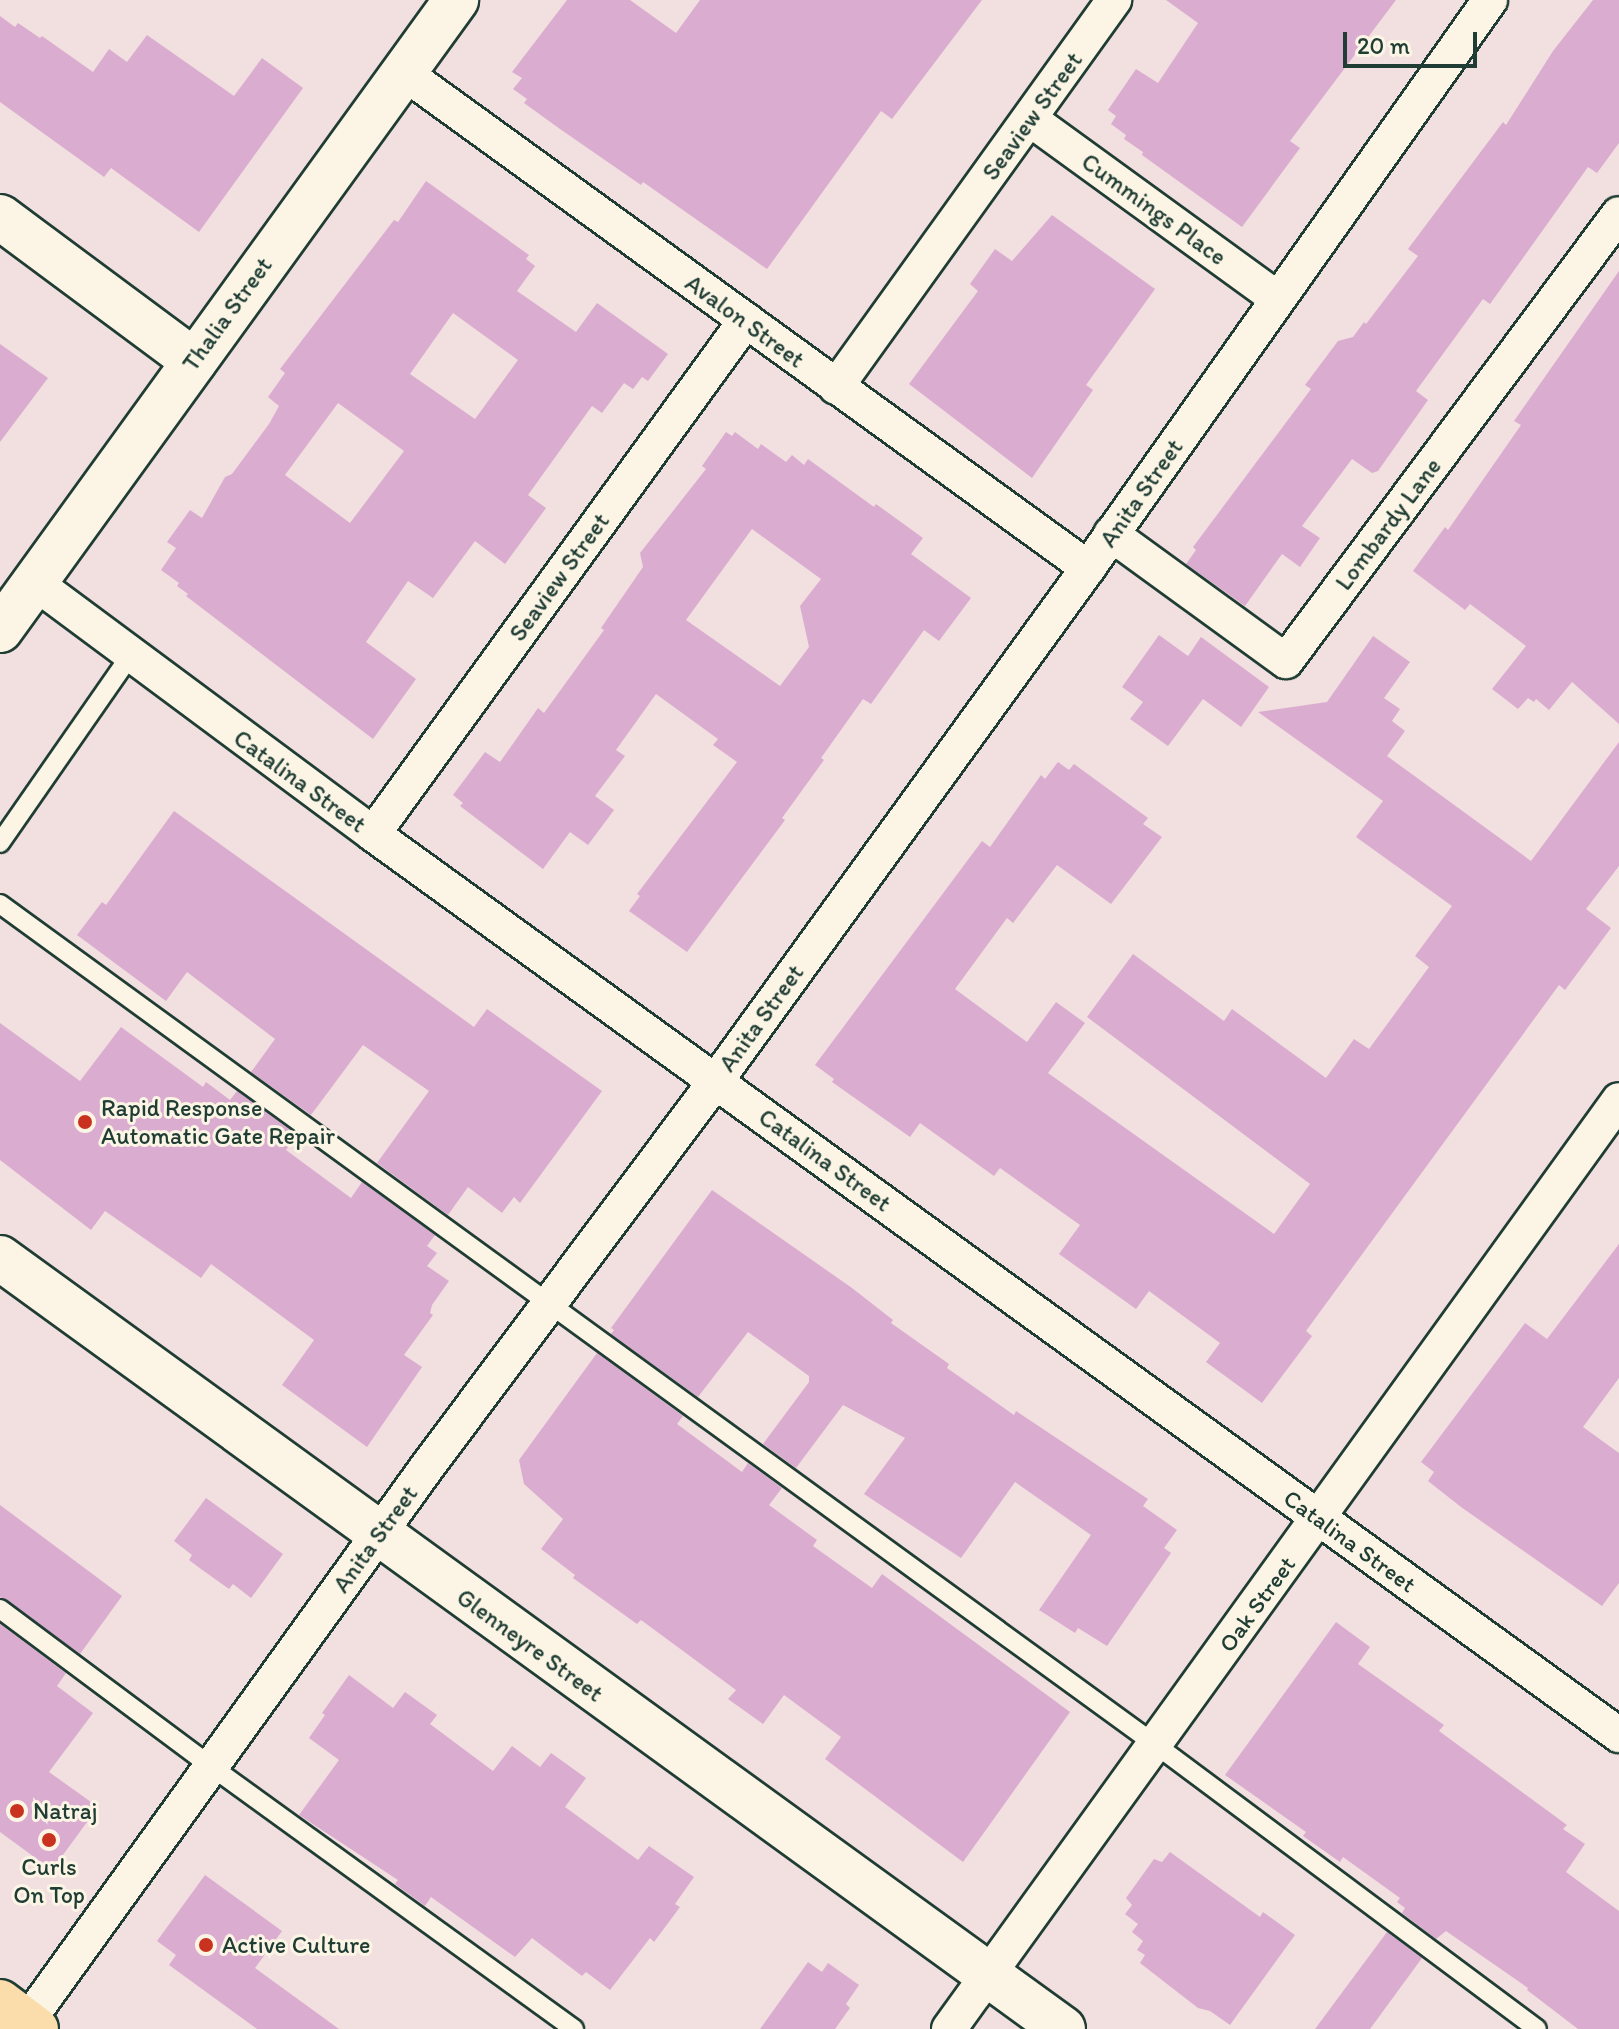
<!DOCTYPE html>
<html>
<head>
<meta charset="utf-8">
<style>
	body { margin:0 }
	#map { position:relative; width:1619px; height:2029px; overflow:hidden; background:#f2dfdf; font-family:Itim,sans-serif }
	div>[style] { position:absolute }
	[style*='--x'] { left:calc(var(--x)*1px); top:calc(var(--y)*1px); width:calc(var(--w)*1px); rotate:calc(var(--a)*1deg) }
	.building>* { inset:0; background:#daadd0 }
	.roads { filter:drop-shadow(2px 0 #1f3d34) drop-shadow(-2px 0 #1f3d34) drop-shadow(0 2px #1f3d34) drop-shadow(0 -2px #1f3d34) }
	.lane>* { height:18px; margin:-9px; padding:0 9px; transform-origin:9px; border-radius:9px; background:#fcf5e5 }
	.street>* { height:34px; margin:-17px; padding:0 17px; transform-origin:17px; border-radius:17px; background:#fcf5e5 }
	.secondary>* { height:44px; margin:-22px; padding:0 22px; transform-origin:22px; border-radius:22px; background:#fcf5e5 }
	.highway>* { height:44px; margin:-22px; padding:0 22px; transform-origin:22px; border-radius:22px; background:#faddab }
	.dots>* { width:22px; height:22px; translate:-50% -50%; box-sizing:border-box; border:4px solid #fcf5e5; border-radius:50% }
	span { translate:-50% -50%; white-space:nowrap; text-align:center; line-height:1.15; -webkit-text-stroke:6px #fcf5e5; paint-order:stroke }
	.street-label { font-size:24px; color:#1f3d34 }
	.poi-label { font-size:24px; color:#1f3d34 }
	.left { translate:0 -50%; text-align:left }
	.scale { position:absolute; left:1343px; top:32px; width:134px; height:36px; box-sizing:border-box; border:4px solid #1f3d34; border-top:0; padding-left:10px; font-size:24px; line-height:28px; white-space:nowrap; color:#1f3d34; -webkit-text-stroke:6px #fcf5e5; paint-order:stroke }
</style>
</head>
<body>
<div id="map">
	<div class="building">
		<i style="clip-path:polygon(567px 0,630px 0,676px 33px,700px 0,982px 0,892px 119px,881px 111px,767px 269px,643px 182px,641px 185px,560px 129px,524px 103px,527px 99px,513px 89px,522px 78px,512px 72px)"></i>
		<i style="clip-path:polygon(1166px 0,1396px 0,1290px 141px,1300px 148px,1242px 227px,1142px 155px,1143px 152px,1124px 139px,1126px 135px,1111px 124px,1116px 116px,1108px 110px,1136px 69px,1158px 83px,1198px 23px)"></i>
		<i style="clip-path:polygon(1593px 0,1619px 0,1619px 143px,1597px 173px,1588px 167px,1490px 304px,1483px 299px,1416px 391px,1428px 400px,1378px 471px,1372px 473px,1352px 459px,1302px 526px,1320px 538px,1300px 567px,1282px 554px,1245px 606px,1186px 564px,1196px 550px,1193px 547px,1311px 389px,1305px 385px,1338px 341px,1353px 337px,1364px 322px,1366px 324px,1418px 256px,1408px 249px,1503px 122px,1506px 125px,1553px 51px)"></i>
		<i style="clip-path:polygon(0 16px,15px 27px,18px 23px,40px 38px,42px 36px,93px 72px,109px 49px,127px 62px,147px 35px,234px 96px,262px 58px,303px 88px,199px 232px,111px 168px,104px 177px,0 102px)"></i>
		<i style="clip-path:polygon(evenodd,426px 181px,529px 255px,526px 259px,535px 266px,517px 291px,576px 332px,597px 303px,668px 354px,648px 381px,642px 377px,633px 389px,624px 383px,602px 413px,592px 406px,528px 495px,546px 508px,505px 564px,475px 541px,433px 598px,408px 581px,366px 642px,416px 679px,373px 739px,186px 596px,188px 594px,177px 586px,179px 583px,161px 570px,176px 548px,167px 542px,190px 510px,202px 518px,225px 477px,232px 474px,269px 424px,279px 406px,268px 397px,285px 373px,280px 369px,394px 220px,398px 222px,426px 181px,453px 313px,518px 360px,475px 419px,410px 374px,453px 313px,426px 181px,338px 403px,404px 451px,350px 523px,285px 475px,338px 403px)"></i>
		<i style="clip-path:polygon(1052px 215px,1155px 289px,1086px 385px,1093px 390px,1032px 478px,909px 384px,978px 291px,970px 284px,995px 249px,1012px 261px)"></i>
		<i style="clip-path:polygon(1619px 271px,1619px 724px,1572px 682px,1549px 710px,1536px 699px,1534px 702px,1528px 698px,1518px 709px,1492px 689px,1526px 646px,1470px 604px,1465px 610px,1413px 571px,1445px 527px,1448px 530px,1521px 425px,1514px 421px)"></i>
		<i style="clip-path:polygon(0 344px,48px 378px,0 442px)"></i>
		<i style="clip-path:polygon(evenodd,726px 432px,732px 436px,735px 432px,758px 449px,761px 444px,786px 462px,792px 455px,804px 465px,808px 459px,874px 507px,876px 504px,923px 538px,911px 554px,971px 598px,939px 641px,924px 630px,871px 704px,863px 699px,821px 758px,824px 760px,782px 818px,785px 820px,687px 952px,629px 911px,640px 896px,637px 894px,737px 762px,713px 745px,718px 739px,656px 694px,616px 750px,625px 756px,595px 796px,614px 810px,588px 845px,570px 832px,543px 869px,460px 806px,463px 803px,453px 795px,485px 752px,500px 762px,538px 708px,544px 713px,604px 630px,601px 628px,643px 567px,640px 553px,706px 469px,702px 466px,726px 432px,752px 529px,821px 579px,800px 606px,809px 647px,780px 686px,686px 620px,752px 529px)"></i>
		<i style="clip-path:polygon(1159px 635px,1188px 656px,1201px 637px,1269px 687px,1241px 727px,1203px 699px,1168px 746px,1130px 719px,1143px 702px,1122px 687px)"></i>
		<i style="clip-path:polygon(1373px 636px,1410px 662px,1384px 698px,1400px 709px,1392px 721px,1405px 731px,1387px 756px,1531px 861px,1619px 742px,1619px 866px,1586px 909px,1611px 928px,1565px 990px,1559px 985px,1306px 1331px,1312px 1336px,1262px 1403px,1206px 1362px,1220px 1343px,1149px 1291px,1136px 1309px,1059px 1254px,1080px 1225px,1000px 1168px,994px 1176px,920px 1123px,910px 1137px,832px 1082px,834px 1079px,815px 1065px,982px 841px,990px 847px,1041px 775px,1045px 779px,1058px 762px,1069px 770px,1074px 764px,1148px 818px,1143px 824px,1162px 837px,1111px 904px,1057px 865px,1013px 923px,1007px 918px,955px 989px,1027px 1042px,1056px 1002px,1085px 1023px,1048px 1073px,1274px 1234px,1310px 1184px,1087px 1017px,1133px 954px,1224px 1021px,1232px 1009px,1326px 1078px,1354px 1039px,1369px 1049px,1429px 967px,1415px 956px,1452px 906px,1356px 837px,1383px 801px,1258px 712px,1327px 702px)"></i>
		<i style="clip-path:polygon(174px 811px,474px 1027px,487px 1009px,602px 1091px,520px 1203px,514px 1197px,502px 1213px,468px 1187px,448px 1215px,377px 1163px,429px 1091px,363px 1045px,311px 1115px,251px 1072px,275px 1039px,187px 972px,166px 1001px,77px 935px,102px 902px,106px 905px)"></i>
		<i style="clip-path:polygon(0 1023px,80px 1081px,121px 1027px,203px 1087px,206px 1082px,230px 1100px,237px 1091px,297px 1135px,286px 1150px,351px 1198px,362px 1182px,435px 1235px,427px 1246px,437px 1253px,427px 1266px,449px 1281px,432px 1305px,430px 1313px,433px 1315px,404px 1355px,422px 1367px,367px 1447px,282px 1385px,314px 1340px,211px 1264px,201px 1278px,105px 1211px,91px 1230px,0 1160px)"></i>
		<i style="clip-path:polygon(712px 1190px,852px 1288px,893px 1320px,891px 1323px,949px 1364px,947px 1368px,1014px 1415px,1016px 1411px,1148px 1499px,1143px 1506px,1177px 1530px,1164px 1548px,1171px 1553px,1107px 1646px,1078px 1628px,1075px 1633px,1039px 1610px,1091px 1535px,1015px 1482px,961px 1558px,864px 1494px,905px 1438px,843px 1405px,796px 1468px,763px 1444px,809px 1382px,809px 1376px,748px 1332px,698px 1397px,611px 1334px,614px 1330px,611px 1328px)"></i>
		<i style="clip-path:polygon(1619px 1244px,1619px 1378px,1583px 1427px,1619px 1453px,1619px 1583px,1602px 1606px,1461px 1507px,1428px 1481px,1434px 1472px,1421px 1462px,1525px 1323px,1547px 1339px)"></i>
		<i style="clip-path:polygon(597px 1353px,683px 1416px,677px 1424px,742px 1472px,748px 1463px,782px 1488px,769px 1505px,817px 1540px,813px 1546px,872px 1588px,882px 1574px,1070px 1712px,963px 1862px,825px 1759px,841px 1737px,784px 1695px,763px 1724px,728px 1699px,736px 1690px,641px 1620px,637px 1624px,573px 1578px,575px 1575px,541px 1549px,563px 1519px,524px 1484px,519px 1460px)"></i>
		<i style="clip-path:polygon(206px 1498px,283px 1554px,251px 1598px,233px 1584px,229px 1589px,201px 1569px,189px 1560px,192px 1555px,174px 1541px)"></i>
		<i style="clip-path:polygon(0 1505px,122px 1596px,80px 1654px,0 1597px)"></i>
		<i style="clip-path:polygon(1336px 1622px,1370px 1647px,1358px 1664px,1444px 1725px,1439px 1731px,1567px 1825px,1563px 1829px,1585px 1844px,1566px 1872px,1619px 1911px,1619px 2029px,1578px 2029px,1527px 1990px,1528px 1988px,1446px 1931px,1436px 1939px,1402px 1913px,1405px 1908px,1397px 1902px,1400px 1898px,1343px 1857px,1340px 1862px,1303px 1836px,1306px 1832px,1225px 1775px)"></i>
		<i style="clip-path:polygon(0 1624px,66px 1673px,57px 1686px,93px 1713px,49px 1772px,98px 1807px,52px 1870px,0 1832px)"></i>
		<i style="clip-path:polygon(349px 1675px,393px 1708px,405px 1692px,437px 1715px,430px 1724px,493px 1771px,512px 1746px,540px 1767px,551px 1753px,586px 1778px,565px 1807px,638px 1860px,649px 1846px,694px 1877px,675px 1904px,680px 1907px,654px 1942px,650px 1938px,610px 1990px,586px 1972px,582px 1976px,532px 1938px,515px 1957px,431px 1897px,425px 1906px,395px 1884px,398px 1880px,299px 1815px,339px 1760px,309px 1738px,325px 1715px,322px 1713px)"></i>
		<i style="clip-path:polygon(1170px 1852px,1260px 1917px,1263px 1912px,1295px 1935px,1230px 2025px,1210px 2011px,1198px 2008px,1140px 1963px,1145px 1955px,1137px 1950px,1143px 1941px,1132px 1932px,1138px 1924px,1125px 1914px,1132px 1905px,1126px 1898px,1154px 1859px,1162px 1862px)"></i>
		<i style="clip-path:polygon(205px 1875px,282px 1931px,255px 1968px,339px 2029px,257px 2029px,169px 1965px,176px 1955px,157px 1941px)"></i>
		<i style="clip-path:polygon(1387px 1932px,1422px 1958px,1370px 2029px,1315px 2029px)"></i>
		<i style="clip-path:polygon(808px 1962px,822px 1972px,828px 1963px,859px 1985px,846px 2004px,850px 2008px,835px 2029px,760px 2029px)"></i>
	</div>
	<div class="roads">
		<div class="lane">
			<i style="--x:0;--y:843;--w:228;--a:-55.2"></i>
			<i style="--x:0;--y:904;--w:1430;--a:36.04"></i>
			<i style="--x:1156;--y:1745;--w:475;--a:36.7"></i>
			<i style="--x:0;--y:1609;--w:264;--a:36.7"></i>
			<i style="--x:212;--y:1767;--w:447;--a:35.9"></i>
		</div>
		<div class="street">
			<i style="--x:403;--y:72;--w:846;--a:35.91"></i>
			<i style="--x:1030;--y:119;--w:306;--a:36"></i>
			<i style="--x:836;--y:387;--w:477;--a:-54.3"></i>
			<i style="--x:1111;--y:534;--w:216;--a:36"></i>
			<i style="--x:1286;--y:661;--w:557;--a:-53.32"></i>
			<i style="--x:34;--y:582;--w:422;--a:36.6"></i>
			<i style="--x:373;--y:834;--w:1538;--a:35.87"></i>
			<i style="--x:373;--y:834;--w:635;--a:-54.03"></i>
			<i style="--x:22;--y:2029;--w:693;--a:-54.22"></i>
			<i style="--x:427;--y:1467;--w:482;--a:-53.2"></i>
			<i style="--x:716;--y:1081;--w:634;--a:-54.05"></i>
			<i style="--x:1088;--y:568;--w:696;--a:-54.71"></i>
			<i style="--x:949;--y:2029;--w:1145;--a:-54.2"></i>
		</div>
		<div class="secondary">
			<i style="--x:0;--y:217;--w:242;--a:36.6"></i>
			<i style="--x:0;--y:630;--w:778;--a:-54.1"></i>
			<i style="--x:0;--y:1258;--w:1313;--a:35.95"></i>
		</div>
		<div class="highway">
			<i style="--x:0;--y:2002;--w:45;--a:36.9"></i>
		</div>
	</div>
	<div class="dots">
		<i style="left:85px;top:1122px;background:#c8321e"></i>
		<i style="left:17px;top:1811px;background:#c8321e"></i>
		<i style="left:49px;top:1840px;background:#c8321e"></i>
		<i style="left:206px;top:1945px;background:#c8321e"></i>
	</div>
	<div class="street-label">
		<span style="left:1032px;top:116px;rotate:-54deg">Seaview Street</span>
		<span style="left:1154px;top:209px;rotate:36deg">Cummings Place</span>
		<span style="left:227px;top:314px;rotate:-54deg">Thalia Street</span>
		<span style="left:745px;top:321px;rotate:36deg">Avalon Street</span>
		<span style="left:1141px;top:493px;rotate:-55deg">Anita Street</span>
		<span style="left:1388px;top:524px;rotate:-53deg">Lombardy Lane</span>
		<span style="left:559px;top:577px;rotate:-54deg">Seaview Street</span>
		<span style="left:300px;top:781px;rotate:36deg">Catalina Street</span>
		<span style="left:761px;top:1018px;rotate:-54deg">Anita Street</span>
		<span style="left:825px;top:1160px;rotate:36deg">Catalina Street</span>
		<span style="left:375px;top:1539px;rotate:-54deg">Anita Street</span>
		<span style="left:1350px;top:1541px;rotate:36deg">Catalina Street</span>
		<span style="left:1257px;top:1604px;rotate:-54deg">Oak Street</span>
		<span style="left:530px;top:1645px;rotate:36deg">Glenneyre Street</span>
	</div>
	<div class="poi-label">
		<span class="left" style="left:101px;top:1122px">Rapid Response<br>Automatic Gate Repair</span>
		<span class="left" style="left:33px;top:1811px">Natraj</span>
		<span style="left:49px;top:1881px">Curls<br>On Top</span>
		<span class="left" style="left:222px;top:1945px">Active Culture</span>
	</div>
	<div class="scale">20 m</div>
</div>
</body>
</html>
